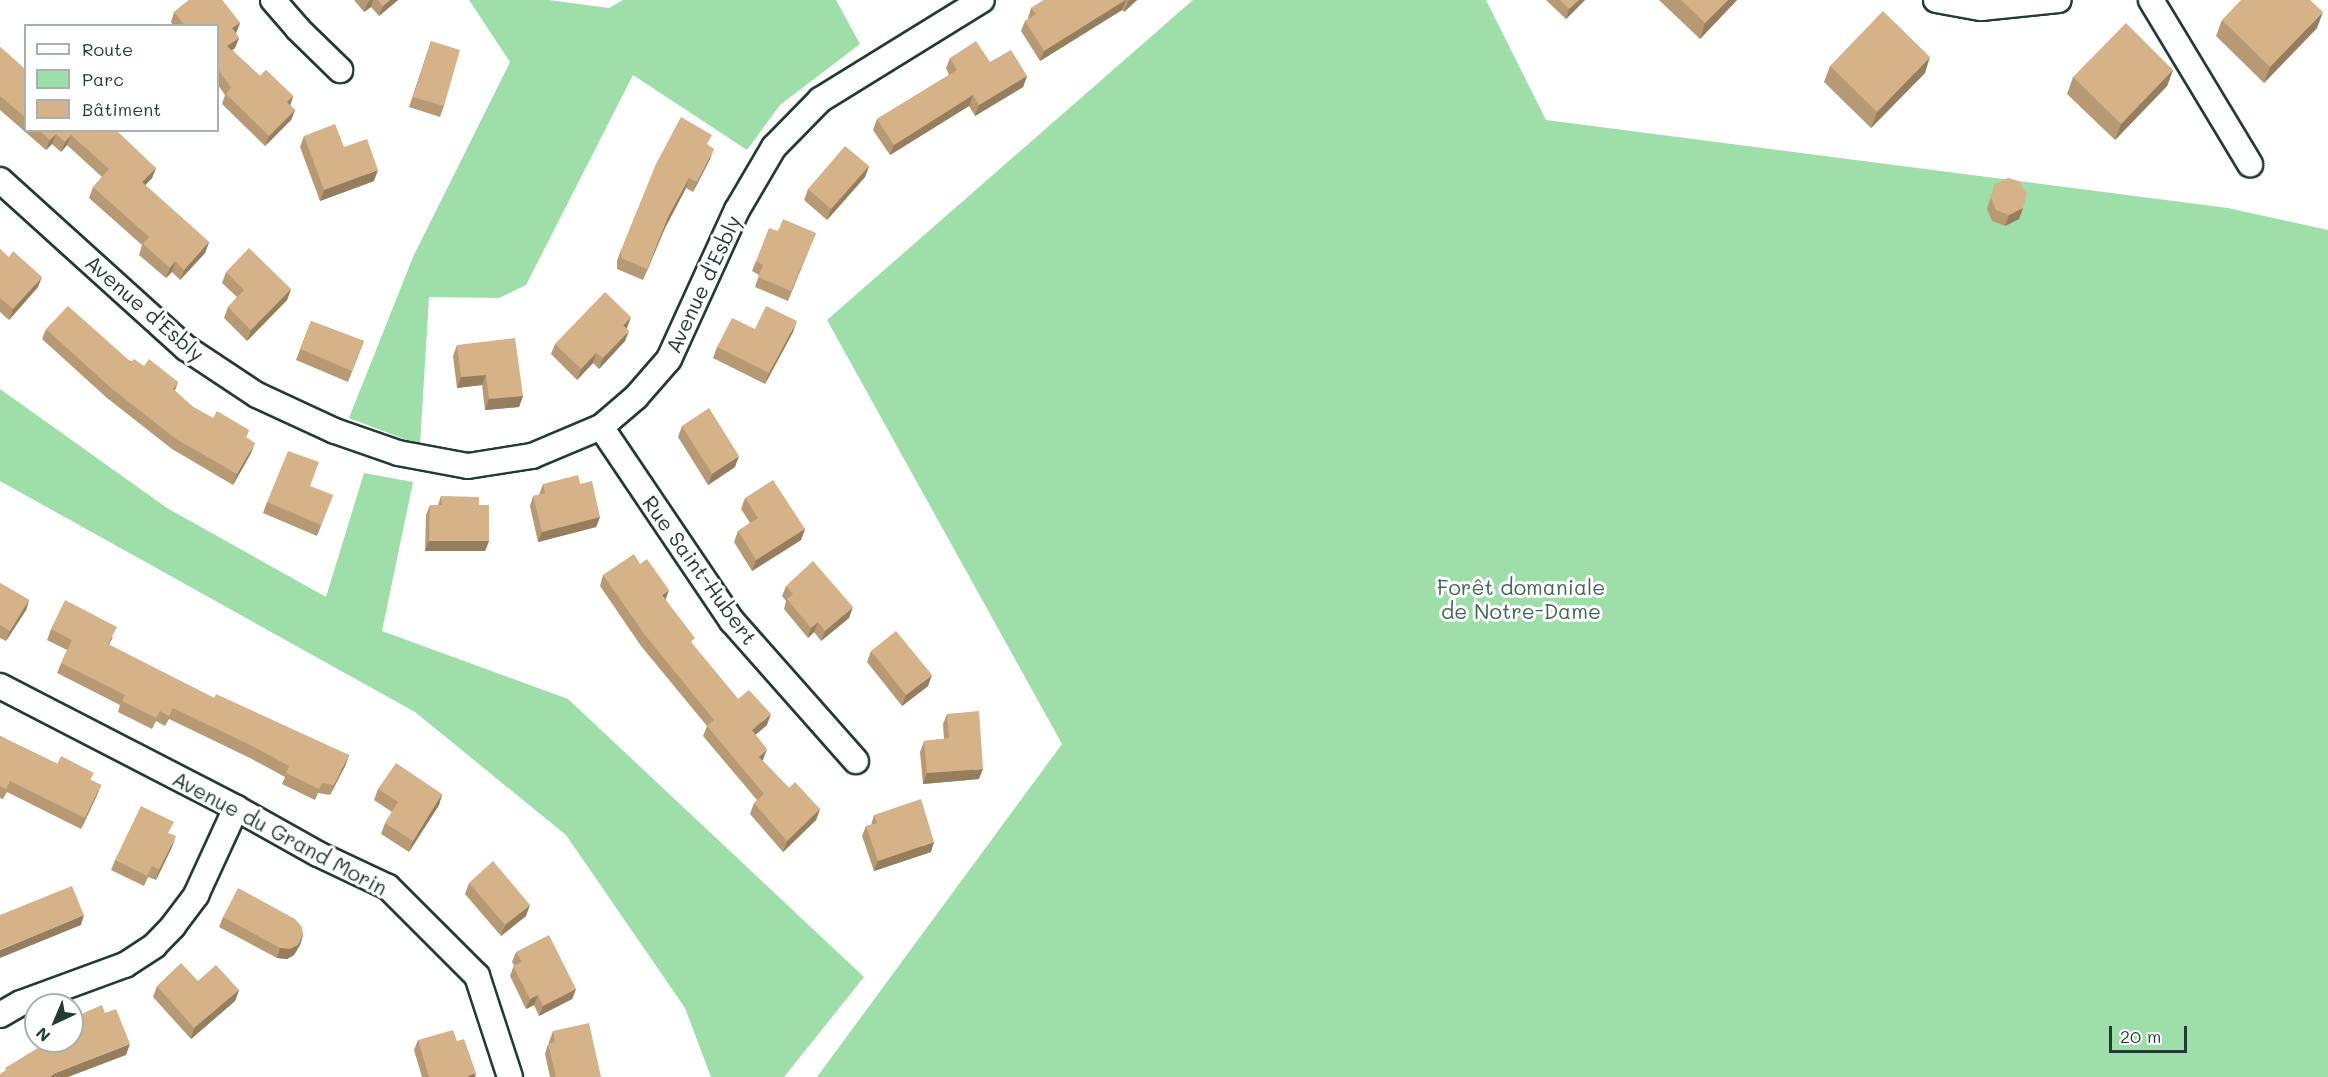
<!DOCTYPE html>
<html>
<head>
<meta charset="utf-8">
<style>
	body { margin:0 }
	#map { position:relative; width:2328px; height:1077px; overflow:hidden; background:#fff; font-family:Mali,sans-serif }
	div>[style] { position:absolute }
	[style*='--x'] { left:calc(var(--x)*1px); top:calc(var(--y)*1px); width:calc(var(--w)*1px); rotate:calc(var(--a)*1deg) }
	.green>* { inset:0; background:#9edfa9 }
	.roads { filter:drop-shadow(2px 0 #1f3d34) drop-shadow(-2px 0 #1f3d34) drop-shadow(0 2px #1f3d34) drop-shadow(0 -2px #1f3d34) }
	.street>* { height:24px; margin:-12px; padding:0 12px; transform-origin:12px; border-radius:12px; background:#fff }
	.wall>* { inset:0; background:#b79974 }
	.shaded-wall>* { inset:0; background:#957d5e }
	.building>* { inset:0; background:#d5b287 }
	span { translate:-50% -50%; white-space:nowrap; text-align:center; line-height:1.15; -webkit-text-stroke:6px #fff; paint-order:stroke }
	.street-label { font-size:21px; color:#1f3d34 }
	.park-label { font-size:21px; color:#3f6651 }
	.legend { position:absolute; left:24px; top:24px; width:195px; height:108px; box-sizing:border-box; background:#fff; border:2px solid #a5b1ae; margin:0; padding:8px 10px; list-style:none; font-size:18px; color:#1f3d34 }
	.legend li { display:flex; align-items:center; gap:12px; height:30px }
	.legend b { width:30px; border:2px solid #a5b1ae }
	.north { position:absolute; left:24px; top:993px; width:60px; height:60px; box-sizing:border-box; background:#fff; border:2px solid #a5b1ae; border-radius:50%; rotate:224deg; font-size:16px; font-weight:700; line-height:24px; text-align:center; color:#1f3d34 }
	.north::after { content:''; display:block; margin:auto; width:21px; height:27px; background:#1f3d34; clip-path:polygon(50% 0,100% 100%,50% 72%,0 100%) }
	.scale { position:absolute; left:2109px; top:1026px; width:78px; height:27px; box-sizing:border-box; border:3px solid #1f3d34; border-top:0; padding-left:8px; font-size:18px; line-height:21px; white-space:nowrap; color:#1f3d34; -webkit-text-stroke:4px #fff; paint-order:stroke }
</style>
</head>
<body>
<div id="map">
	<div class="green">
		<i style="clip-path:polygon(469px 0,549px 0,609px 8px,623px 0,836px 0,860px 44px,780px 105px,747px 150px,633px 75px,526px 285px,499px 298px,429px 297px,420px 445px,349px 418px,413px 257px,510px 62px)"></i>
		<i style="clip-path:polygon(1193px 0,1486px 0,1546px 120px,2228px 208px,2328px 230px,2328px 1077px,817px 1077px,1062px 744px,827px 320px)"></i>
		<i style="clip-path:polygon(0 389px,167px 508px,326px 597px,364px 473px,413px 482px,382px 631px,568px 699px,864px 977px,784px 1077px,711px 1077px,685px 1008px,566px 835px,415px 712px,0 481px)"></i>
	</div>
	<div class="roads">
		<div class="street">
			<i style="--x:273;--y:0;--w:38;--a:49"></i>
			<i style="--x:298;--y:29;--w:59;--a:44.3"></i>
			<i style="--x:1936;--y:0;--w:46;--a:10.1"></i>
			<i style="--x:1981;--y:8;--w:78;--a:-5.9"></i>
			<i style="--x:2151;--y:0;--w:192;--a:58.9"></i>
			<i style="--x:0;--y:180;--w:251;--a:42.1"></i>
			<i style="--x:186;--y:348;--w:85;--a:33.5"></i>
			<i style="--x:257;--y:395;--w:86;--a:24.8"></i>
			<i style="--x:335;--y:431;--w:67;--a:19.2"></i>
			<i style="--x:398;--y:453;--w:71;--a:10.5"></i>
			<i style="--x:468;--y:466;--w:65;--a:-8.9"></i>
			<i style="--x:532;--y:456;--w:75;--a:-22.8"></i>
			<i style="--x:601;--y:427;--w:46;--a:-40.6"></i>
			<i style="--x:636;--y:397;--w:50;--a:-49"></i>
			<i style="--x:669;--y:359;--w:164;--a:-65.5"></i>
			<i style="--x:737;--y:210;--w:73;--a:-59.6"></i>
			<i style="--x:774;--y:147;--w:66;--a:-45.6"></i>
			<i style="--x:820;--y:100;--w:190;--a:-31.7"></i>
			<i style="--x:601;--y:427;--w:234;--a:56"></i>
			<i style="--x:732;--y:621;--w:187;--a:48.5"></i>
			<i style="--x:0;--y:686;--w:266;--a:27.3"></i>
			<i style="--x:236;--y:808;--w:94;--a:29.3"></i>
			<i style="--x:318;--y:854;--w:77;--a:25.2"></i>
			<i style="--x:388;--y:887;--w:126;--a:45"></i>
			<i style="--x:477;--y:976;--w:106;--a:71.9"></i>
			<i style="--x:0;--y:1015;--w:24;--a:-30"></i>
			<i style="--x:21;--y:1003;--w:111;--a:-20.1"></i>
			<i style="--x:125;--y:965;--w:35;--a:-33"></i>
			<i style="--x:154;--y:946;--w:28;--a:-46"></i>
			<i style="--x:173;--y:926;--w:39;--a:-53"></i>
			<i style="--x:196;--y:895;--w:96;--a:-65.3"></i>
		</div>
	</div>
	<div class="wall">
		<i style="clip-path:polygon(189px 0,222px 0,240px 23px,236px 33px,239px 38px,235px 48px,232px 50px,260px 76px,266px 70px,293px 96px,290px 105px,295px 110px,291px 120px,265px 146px,222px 104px,225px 95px,218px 85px,218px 26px,173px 26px,171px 22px,174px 12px)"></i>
		<i style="clip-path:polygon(354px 0,398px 0,379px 16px,371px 7px,364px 12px)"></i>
		<i style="clip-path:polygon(1044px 0,1137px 0,1124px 12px,1122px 10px,1040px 61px,1021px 31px,1025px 21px,1028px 19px,1028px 18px,1031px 8px)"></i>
		<i style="clip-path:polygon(1546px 0,1585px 0,1566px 19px)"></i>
		<i style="clip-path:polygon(1659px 0,1737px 0,1700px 39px)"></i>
		<i style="clip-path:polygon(2222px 20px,2317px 28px,2264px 83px,2216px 36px)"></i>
		<i style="clip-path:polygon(431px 41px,444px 106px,440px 117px,409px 107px)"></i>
		<i style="clip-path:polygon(0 47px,26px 70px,26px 130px,105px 130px,156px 168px,152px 178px,145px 185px,209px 242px,205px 253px,180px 280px,172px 272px,166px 278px,139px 255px,142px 245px,89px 198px,93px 187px,102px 177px,67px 145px,61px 152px,52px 144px,46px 150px,0 110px)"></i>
		<i style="clip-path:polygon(950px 58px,990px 62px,1027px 76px,1023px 87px,975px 116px,969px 106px,890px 155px,873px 130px,877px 119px,949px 75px,946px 68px)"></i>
		<i style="clip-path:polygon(1830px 66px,1925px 73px,1871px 128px,1824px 82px)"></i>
		<i style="clip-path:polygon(2173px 70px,2167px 86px,2115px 140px,2067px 94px,2073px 77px)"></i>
		<i style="clip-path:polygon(304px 136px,344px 147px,374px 181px,320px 201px,300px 147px)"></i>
		<i style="clip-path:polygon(708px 145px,710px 159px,693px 192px,686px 188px,665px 228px,643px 280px,617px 269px,617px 261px,621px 250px)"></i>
		<i style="clip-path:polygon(869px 166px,865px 177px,827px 220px,804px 200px,808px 189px)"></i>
		<i style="clip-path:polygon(1995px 184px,2023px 208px,2019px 219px,2005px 226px,1992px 221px,1987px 209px)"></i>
		<i style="clip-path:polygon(778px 231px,816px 233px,788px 301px,755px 287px,759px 275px,752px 271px,756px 261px)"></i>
		<i style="clip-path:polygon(0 249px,38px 287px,9px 320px,0 312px)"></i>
		<i style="clip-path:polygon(226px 272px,291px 289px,287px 300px,247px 341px,224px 318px,228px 307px,237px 297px,222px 283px)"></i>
		<i style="clip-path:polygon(311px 321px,364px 341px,348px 382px,296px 360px)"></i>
		<i style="clip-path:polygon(627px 328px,625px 341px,599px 369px,593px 363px,577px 380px,551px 354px,555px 344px)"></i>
		<i style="clip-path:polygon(46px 329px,144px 366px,178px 382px,175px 391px,193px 407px,213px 418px,249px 430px,246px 437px,251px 453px,233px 485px,172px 449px,107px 398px,42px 339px)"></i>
		<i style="clip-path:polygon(755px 329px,793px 332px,765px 384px,713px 358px,717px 347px)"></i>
		<i style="clip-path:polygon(457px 345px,523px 396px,519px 407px,485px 410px,482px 385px,457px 388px,453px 356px)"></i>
		<i style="clip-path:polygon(682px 426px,735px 467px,708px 485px,678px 437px)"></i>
		<i style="clip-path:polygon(543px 484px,580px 484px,600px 517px,596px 527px,538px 542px,530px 506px,533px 496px,539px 495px)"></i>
		<i style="clip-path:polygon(333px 495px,317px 536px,263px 513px,267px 502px)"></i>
		<i style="clip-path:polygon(441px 496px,479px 505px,489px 541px,485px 551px,425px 551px,426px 515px,430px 505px,438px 505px)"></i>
		<i style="clip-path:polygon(745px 498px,805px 529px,801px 540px,752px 571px,734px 542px,738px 531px,750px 523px,741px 509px)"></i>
		<i style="clip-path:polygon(603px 575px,665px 599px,693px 645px,738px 699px,767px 725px,755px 735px,763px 760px,762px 760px,789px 788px,820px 809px,816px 820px,783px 852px,750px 814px,754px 803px,757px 800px,703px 736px,707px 726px,641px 646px,600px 586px)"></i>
		<i style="clip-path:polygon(0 583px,29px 600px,26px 610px,6px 641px,0 638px)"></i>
		<i style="clip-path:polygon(786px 586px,849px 618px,821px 641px,814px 632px,808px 638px,784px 609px,786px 601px,782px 596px)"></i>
		<i style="clip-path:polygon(51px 629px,113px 637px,109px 645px,214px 698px,349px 755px,345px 766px,330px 795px,318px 793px,315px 800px,282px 784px,285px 777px,250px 758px,169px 719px,165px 726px,156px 721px,152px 729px,118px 712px,120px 705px,57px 673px,67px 650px,47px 640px)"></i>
		<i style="clip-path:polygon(871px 651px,928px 686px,902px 706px,867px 662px)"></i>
		<i style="clip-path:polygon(947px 714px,979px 779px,923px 784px,920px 752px,924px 741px,944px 739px,943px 724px)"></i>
		<i style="clip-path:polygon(0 736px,101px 785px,97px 795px,81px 829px,7px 792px,3px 799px,0 798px)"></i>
		<i style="clip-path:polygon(378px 789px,442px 794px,439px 805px,409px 852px,381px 834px,385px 823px,392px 812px,374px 800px)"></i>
		<i style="clip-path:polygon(874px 815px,931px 852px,874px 871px,862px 836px,866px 826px,871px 825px)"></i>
		<i style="clip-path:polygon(170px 834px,172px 847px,156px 880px,148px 877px,144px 886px,111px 870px,115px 860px)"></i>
		<i style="clip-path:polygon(469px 883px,526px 916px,501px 936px,465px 894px)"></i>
		<i style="clip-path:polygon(223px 917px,303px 935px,300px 945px,294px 955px,287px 959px,277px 958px,219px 927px)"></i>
		<i style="clip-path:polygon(516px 952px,576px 989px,572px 999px,539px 1016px,534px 1005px,526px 1009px,510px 976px,514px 965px,512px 962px)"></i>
		<i style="clip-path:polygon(198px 981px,239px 990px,235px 1001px,191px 1039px,153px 997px,157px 986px)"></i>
		<i style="clip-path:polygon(553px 1031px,601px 1077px,550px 1077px,545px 1054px,548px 1044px,549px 1044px,549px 1042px)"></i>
		<i style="clip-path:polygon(418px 1040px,457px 1041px,475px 1077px,422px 1077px,414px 1050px)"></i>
	</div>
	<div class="shaded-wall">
		<i style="clip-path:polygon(371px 0,373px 0,371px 7px,364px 12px,368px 2px)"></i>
		<i style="clip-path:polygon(390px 0,398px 0,379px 16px,383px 6px)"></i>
		<i style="clip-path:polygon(1126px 0,1122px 10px,1040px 61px,1044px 51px)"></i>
		<i style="clip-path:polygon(1129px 0,1137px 0,1124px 12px,1128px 2px)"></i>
		<i style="clip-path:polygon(1579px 0,1585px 0,1566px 19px,1569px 9px)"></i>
		<i style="clip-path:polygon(1728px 0,1737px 0,1700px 39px,1705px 23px)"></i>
		<i style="clip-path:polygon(2323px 12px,2317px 28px,2264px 83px,2270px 67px)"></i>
		<i style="clip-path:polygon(240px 23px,236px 33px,232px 28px)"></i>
		<i style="clip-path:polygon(239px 38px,235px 48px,223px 57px,227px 46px)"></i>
		<i style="clip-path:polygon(1930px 57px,1925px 73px,1871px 128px,1877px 112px)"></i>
		<i style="clip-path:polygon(2173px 70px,2167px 86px,2115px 140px,2121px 124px)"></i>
		<i style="clip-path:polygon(1027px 76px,1023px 87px,975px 116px,979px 105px)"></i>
		<i style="clip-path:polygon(973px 95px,969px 106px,890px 155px,894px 145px)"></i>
		<i style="clip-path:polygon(293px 96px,290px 106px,287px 102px)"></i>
		<i style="clip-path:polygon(295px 110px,291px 120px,265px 146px,269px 136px)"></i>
		<i style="clip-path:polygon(56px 134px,52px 144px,46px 150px,50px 140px)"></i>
		<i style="clip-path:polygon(71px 135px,67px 145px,61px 152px,65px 142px)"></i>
		<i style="clip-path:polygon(714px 149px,710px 159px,693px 192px,697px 182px)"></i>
		<i style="clip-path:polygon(869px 166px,865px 177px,827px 220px,831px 209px)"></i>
		<i style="clip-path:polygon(156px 168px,152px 178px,138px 193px,142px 182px)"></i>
		<i style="clip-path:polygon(378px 170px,374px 181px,320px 201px,324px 190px)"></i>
		<i style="clip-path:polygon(689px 178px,686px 188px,665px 228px,643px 280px,668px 217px)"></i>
		<i style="clip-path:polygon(2023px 208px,2019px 219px,2005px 226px,2009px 215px)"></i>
		<i style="clip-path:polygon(209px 242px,205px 253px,180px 280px,184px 270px)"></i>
		<i style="clip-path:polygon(175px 261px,172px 272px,166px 278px,170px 268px)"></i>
		<i style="clip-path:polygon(42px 277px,38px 287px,9px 320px,13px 309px)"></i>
		<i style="clip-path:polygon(291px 289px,287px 300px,247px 341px,251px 330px)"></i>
		<i style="clip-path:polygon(631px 317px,627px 328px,619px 336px,623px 325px)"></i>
		<i style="clip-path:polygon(797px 321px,793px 332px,765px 384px,769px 373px)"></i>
		<i style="clip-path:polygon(629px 331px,625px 341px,599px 369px,603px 358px)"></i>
		<i style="clip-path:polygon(596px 353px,593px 363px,577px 380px,581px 369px)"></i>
		<i style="clip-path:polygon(486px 375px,482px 385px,457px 388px,461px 377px)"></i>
		<i style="clip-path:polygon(523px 396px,519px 407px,485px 410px,489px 399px)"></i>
		<i style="clip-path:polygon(255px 443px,251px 453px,233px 485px,237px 474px)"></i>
		<i style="clip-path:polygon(739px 456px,735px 467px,708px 485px,712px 474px)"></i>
		<i style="clip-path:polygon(600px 517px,596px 527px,538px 542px,542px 532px)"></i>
		<i style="clip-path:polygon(805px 529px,801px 540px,752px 571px,756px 560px)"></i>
		<i style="clip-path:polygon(429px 541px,489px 541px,485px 551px,425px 551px)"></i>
		<i style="clip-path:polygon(669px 590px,665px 601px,662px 595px)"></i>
		<i style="clip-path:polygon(29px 600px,26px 610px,6px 641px,10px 631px)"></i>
		<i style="clip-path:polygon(853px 607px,849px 618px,821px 641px,825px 631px)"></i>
		<i style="clip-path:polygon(818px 622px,814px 632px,808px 638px,811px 628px)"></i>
		<i style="clip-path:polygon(932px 675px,928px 686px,902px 706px,906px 695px)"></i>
		<i style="clip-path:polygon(771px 714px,767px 725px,748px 741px,752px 730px)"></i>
		<i style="clip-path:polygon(767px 749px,763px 760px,755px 767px,759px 757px)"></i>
		<i style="clip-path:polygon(349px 755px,345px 766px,330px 795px,334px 785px)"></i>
		<i style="clip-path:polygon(983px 769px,979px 779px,923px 784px,927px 773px)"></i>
		<i style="clip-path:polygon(101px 785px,97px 795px,81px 829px,85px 818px)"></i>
		<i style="clip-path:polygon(442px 794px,439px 805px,409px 852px,413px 841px)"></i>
		<i style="clip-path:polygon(820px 809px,816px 820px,783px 852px,787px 841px)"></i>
		<i style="clip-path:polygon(176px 836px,172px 847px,156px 880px,159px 870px)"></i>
		<i style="clip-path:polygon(934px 842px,931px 852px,874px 871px,878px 861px)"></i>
		<i style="clip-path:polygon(530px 905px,526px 916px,501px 936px,505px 925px)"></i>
		<i style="clip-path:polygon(84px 915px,81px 925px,0 958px,0 950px)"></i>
		<i style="clip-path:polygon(303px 935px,300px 945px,294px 955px,287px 959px,277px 958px,280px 948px)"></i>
		<i style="clip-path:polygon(576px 989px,572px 999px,539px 1016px,543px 1006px)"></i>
		<i style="clip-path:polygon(239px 990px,235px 1001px,191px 1039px,194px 1028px)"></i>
		<i style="clip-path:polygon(538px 995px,534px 1005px,526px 1009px,530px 999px)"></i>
		<i style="clip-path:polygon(130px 1044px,126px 1055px,68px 1077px,49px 1077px,55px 1073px)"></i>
		<i style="clip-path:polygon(476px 1073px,475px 1077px,467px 1077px,468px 1076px)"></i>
	</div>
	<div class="building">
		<i style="clip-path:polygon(189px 0,222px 0,240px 23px,232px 28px,239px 38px,227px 46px,260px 76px,266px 70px,293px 96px,287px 102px,295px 110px,269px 136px,226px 94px,231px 88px,218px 69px,218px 26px,185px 26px,174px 12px)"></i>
		<i style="clip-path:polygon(378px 0,390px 0,383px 6px)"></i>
		<i style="clip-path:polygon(1044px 0,1125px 0,1044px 51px,1025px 21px,1036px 14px,1031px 8px)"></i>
		<i style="clip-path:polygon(1560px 0,1579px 0,1569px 9px)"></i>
		<i style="clip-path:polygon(1681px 0,1728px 0,1705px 23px)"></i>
		<i style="clip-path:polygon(2241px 0,2310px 0,2323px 12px,2270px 67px,2222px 20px)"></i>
		<i style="clip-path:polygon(1883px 11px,1930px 57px,1877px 112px,1830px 66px)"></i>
		<i style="clip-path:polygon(2126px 23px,2173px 70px,2121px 124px,2073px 77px)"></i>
		<i style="clip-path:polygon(431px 41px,460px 50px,444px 106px,413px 97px)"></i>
		<i style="clip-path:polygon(976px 41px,990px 62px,1011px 50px,1027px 76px,979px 105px,973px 95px,894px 145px,877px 119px,957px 70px,950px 58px)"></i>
		<i style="clip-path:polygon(0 47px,26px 70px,26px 118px,0 96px)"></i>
		<i style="clip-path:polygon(681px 117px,712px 135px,707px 144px,714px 149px,697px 182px,689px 178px,668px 217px,647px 269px,621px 258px,621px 250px,656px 164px)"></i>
		<i style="clip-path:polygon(335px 124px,344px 147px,367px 139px,378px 170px,324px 190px,304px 136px)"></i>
		<i style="clip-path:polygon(39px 130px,105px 130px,108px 133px,110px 130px,116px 130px,156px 168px,142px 182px,209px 242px,184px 270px,175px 261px,170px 268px,143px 244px,149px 237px,93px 187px,109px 169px,71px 135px,65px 142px,56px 134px,50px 140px)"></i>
		<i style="clip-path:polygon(845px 146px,869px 166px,831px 209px,808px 189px)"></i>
		<i style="clip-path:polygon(2008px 178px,2019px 181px,2027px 194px,2023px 208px,2009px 215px,1996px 210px,1991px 198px,1995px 184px)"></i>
		<i style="clip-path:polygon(783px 219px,816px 233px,791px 291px,758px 277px,763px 265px,756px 261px,769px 228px,778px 231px)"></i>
		<i style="clip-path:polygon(249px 248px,291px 289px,251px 330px,228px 307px,244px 290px,226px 272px)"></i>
		<i style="clip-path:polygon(0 249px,9px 257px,13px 251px,42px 277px,13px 309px,0 298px)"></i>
		<i style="clip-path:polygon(605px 292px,631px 317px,623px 325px,629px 331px,603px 358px,596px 353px,581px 369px,555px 344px)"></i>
		<i style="clip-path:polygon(68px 306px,131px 362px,134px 359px,144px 366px,149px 359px,178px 382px,173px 389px,193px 407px,213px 418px,217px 411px,249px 430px,246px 437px,255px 443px,237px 474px,176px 439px,111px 388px,46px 329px)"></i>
		<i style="clip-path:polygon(766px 306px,797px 321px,769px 373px,717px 347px,732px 318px,755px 329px)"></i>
		<i style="clip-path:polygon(311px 321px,364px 341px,352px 371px,300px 349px)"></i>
		<i style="clip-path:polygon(515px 338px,523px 396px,489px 399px,486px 375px,461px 377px,457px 345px)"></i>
		<i style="clip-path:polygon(709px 408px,739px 456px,712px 474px,682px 426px)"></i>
		<i style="clip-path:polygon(288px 451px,319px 462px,310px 486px,333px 495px,321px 525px,267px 502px)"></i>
		<i style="clip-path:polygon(578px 475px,580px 484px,592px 481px,600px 517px,542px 532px,533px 496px,545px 493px,543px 484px)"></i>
		<i style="clip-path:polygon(773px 480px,805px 529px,756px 560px,738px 531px,758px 518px,745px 498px)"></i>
		<i style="clip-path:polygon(441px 496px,479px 497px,479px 505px,489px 505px,489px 541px,429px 541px,430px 505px,442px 505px)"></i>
		<i style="clip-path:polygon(634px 554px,640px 564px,647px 559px,669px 590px,662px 595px,695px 638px,691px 642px,738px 699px,749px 690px,771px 714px,752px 730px,767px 749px,759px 757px,789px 788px,795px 782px,820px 809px,787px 841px,754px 803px,764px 794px,707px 726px,714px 720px,645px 635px,603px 575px)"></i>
		<i style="clip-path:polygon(813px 561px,853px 607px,825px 631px,818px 622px,811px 628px,787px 599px,793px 594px,786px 586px)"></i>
		<i style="clip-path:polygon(0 583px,29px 600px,10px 631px,0 625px)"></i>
		<i style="clip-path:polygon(65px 600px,117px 627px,108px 644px,214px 698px,216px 694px,349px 755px,334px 785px,322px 783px,319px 789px,286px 773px,289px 766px,254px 747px,173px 708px,169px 716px,160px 711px,156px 718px,122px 701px,125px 695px,61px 663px,72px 640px,51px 629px)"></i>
		<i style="clip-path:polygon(896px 631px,932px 675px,906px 695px,871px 651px)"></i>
		<i style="clip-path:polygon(979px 711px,983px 769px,927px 773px,924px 741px,949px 738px,947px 714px)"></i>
		<i style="clip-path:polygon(0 736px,57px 764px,61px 756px,94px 773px,90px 780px,101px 785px,85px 818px,10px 781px,6px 789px,0 786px)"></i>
		<i style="clip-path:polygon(396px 763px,442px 794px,413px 841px,385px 823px,398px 802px,378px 789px)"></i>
		<i style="clip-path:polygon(921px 799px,934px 842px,878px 861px,866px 826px,877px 823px,874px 815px)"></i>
		<i style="clip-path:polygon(141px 806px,174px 822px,168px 833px,176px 836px,159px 870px,152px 866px,147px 876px,115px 860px)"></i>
		<i style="clip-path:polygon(493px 861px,530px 905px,505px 925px,469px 883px)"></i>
		<i style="clip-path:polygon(72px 886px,84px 915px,0 950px,0 915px)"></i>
		<i style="clip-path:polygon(238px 888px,295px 919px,302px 927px,303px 935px,298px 945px,290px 949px,280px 948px,223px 917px)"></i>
		<i style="clip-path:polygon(549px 935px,576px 989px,543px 1006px,538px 995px,530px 999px,513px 966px,522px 962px,516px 952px)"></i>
		<i style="clip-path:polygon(181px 963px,198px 981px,216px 965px,239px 990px,194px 1028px,157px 986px)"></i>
		<i style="clip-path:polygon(102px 1005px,105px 1013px,116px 1009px,130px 1044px,55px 1073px,49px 1077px,0 1077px,0 1074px,6px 1070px,5px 1068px,49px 1041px,72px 1041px,72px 1018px)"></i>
		<i style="clip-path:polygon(589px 1023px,601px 1077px,556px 1077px,548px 1044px,555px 1042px,553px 1031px)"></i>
		<i style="clip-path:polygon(453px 1030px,457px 1041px,464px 1039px,476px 1073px,468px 1076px,468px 1077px,429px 1077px,418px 1040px)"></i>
	</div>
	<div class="street-label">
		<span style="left:703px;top:284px;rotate:-65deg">Avenue d'Esbly</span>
		<span style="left:145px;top:308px;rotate:41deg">Avenue d'Esbly</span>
		<span style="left:700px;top:570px;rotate:54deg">Rue Saint-Hubert</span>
		<span style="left:280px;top:833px;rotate:28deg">Avenue du Grand Morin</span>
	</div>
	<div class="park-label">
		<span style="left:1521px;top:599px">Forêt domaniale<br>de Notre-Dame</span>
	</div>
	<ul class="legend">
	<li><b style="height:8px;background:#fff"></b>Route</li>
	<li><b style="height:16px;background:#9edfa9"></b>Parc</li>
	<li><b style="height:16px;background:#d5b287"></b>Bâtiment</li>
	</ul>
	<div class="north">N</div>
	<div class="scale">20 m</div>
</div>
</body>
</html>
